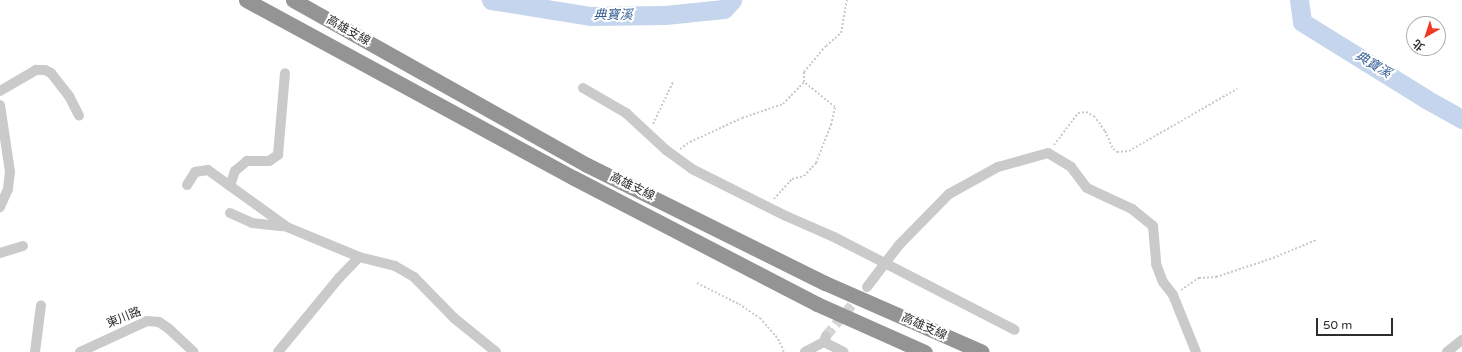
<!DOCTYPE html>
<html>
<head>
<meta charset="utf-8">
<style>
	body { margin:0 }
	#map { position:relative; width:1462px; height:352px; overflow:hidden; background:#fff; font-family:"Varela Round","Noto Sans TC",sans-serif }
	div>[style] { position:absolute }
	[style*='--x'] { left:calc(var(--x)*1px); top:calc(var(--y)*1px); width:calc(var(--w)*1px); rotate:calc(var(--a)*1deg) }
	.river>* { height:19px; margin:-9.5px; padding:0 9.5px; transform-origin:9.5px; border-radius:9.5px; background:#c4d5ed }
	.minor-tunnel>* { height:10px; margin-top:-5px; transform-origin:0; background:repeating-linear-gradient(90deg,#d5d5d5 0 10px,transparent 0 15px) }
	.path>* { height:2px; margin-top:-1px; transform-origin:0; background:repeating-linear-gradient(90deg,#cacaca 0 2px,transparent 0 4px) }
	.minor>* { height:10px; margin:-5px; padding:0 5px; transform-origin:5px; border-radius:5px; background:#cacaca }
	.highway>* { height:15px; margin:-7.5px; padding:0 7.5px; transform-origin:7.5px; border-radius:7.5px; background:#949494 }
	span { translate:-50% -50%; white-space:nowrap; text-align:center; line-height:1.15; -webkit-text-stroke:4px #fff; paint-order:stroke }
	.street-label { font-size:12px; color:#2d2d2d }
	.water-label { font-size:13px; color:#365e94; font-style:italic }
	.north { position:absolute; left:1406px; top:16px; width:40px; height:40px; box-sizing:border-box; background:#fff; border:1px solid #ababab; border-radius:50%; rotate:219deg; font-size:11px; font-weight:700; line-height:16px; text-align:center; color:#2d2d2d }
	.north::after { content:''; display:block; margin:auto; width:14px; height:18px; background:#f13822; clip-path:polygon(50% 0,100% 100%,50% 72%,0 100%) }
	.scale { position:absolute; left:1316px; top:318px; width:77px; height:18px; box-sizing:border-box; border:2px solid #2d2d2d; border-top:0; padding-left:5px; font-size:12px; line-height:14px; white-space:nowrap; color:#2d2d2d; -webkit-text-stroke:3px #fff; paint-order:stroke }
</style>
</head>
<body>
<div id="map">
	<div class="river">
		<i style="--x:491;--y:0;--w:100;--a:9.2"></i>
		<i style="--x:590;--y:16;--w:75;--a:-0.8"></i>
		<i style="--x:665;--y:15;--w:59;--a:-5.8"></i>
		<i style="--x:724;--y:9;--w:12;--a:-48"></i>
		<i style="--x:1299;--y:0;--w:22;--a:82"></i>
		<i style="--x:1302;--y:22;--w:146;--a:31.8"></i>
		<i style="--x:1426;--y:99;--w:41;--a:29.1"></i>
	</div>
	<div class="minor-tunnel">
		<i style="--x:826;--y:336;--w:56;--a:-50.1"></i>
	</div>
	<div class="path">
		<i style="--x:653;--y:124;--w:47;--a:-64.5"></i>
		<i style="--x:1054;--y:145;--w:40;--a:-53"></i>
		<i style="--x:1078;--y:113;--w:8;--a:-7"></i>
		<i style="--x:1086;--y:112;--w:9;--a:27"></i>
		<i style="--x:1094;--y:116;--w:19;--a:54"></i>
		<i style="--x:1105;--y:131;--w:20;--a:66"></i>
		<i style="--x:1113;--y:149;--w:5;--a:37"></i>
		<i style="--x:1117;--y:152;--w:12;--a:-5"></i>
		<i style="--x:1129;--y:151;--w:125;--a:-29.9"></i>
		<i style="--x:680;--y:149;--w:12;--a:-35"></i>
		<i style="--x:690;--y:142;--w:57;--a:-24.8"></i>
		<i style="--x:742;--y:118;--w:43;--a:-18.9"></i>
		<i style="--x:783;--y:104;--w:30;--a:-46"></i>
		<i style="--x:774;--y:199;--w:27;--a:-48"></i>
		<i style="--x:792;--y:179;--w:12;--a:-14"></i>
		<i style="--x:804;--y:176;--w:18;--a:-47"></i>
		<i style="--x:816;--y:163;--w:41;--a:-68.5"></i>
		<i style="--x:831;--y:125;--w:18;--a:-77"></i>
		<i style="--x:835;--y:107;--w:40;--a:-141"></i>
		<i style="--x:804;--y:82;--w:10;--a:-90"></i>
		<i style="--x:804;--y:72;--w:34;--a:-50"></i>
		<i style="--x:826;--y:46;--w:20;--a:-41"></i>
		<i style="--x:841;--y:33;--w:34;--a:-80"></i>
		<i style="--x:697;--y:283;--w:47;--a:26.6"></i>
		<i style="--x:739;--y:304;--w:25;--a:34"></i>
		<i style="--x:760;--y:318;--w:28;--a:49"></i>
		<i style="--x:778;--y:339;--w:14;--a:65"></i>
		<i style="--x:1181;--y:290;--w:22;--a:-34"></i>
		<i style="--x:1199;--y:278;--w:17;--a:-3"></i>
		<i style="--x:1216;--y:277;--w:60;--a:-18.4"></i>
		<i style="--x:1273;--y:258;--w:47;--a:-22.7"></i>
	</div>
	<div class="minor">
		<i style="--x:583;--y:88;--w:50;--a:30.2"></i>
		<i style="--x:626;--y:113;--w:54;--a:42.8"></i>
		<i style="--x:666;--y:150;--w:32;--a:36"></i>
		<i style="--x:692;--y:169;--w:105;--a:26.6"></i>
		<i style="--x:786;--y:216;--w:52;--a:23.6"></i>
		<i style="--x:834;--y:237;--w:203;--a:27.2"></i>
		<i style="--x:0;--y:91;--w:42;--a:-30.3"></i>
		<i style="--x:36;--y:70;--w:9;--a:0"></i>
		<i style="--x:45;--y:70;--w:7;--a:27"></i>
		<i style="--x:51;--y:73;--w:29;--a:52"></i>
		<i style="--x:69;--y:96;--w:22;--a:63"></i>
		<i style="--x:0;--y:105;--w:68;--a:81.5"></i>
		<i style="--x:10;--y:172;--w:17;--a:97"></i>
		<i style="--x:8;--y:189;--w:20;--a:114"></i>
		<i style="--x:187;--y:185;--w:15;--a:-58"></i>
		<i style="--x:195;--y:172;--w:13;--a:-9"></i>
		<i style="--x:208;--y:170;--w:97;--a:35.8"></i>
		<i style="--x:287;--y:227;--w:78;--a:22.6"></i>
		<i style="--x:359;--y:257;--w:37;--a:14"></i>
		<i style="--x:395;--y:266;--w:22;--a:30"></i>
		<i style="--x:414;--y:277;--w:57;--a:45.7"></i>
		<i style="--x:454;--y:318;--w:54;--a:39"></i>
		<i style="--x:230;--y:186;--w:16;--a:-72"></i>
		<i style="--x:235;--y:171;--w:16;--a:-40"></i>
		<i style="--x:247;--y:161;--w:22;--a:0"></i>
		<i style="--x:269;--y:161;--w:11;--a:-34"></i>
		<i style="--x:278;--y:155;--w:82;--a:-85.1"></i>
		<i style="--x:230;--y:213;--w:24;--a:24"></i>
		<i style="--x:252;--y:223;--w:31;--a:6"></i>
		<i style="--x:0;--y:253;--w:24;--a:-17"></i>
		<i style="--x:867;--y:287;--w:53;--a:-52.7"></i>
		<i style="--x:899;--y:245;--w:71;--a:-45.6"></i>
		<i style="--x:949;--y:194;--w:56;--a:-28.9"></i>
		<i style="--x:998;--y:167;--w:52;--a:-15.6"></i>
		<i style="--x:1048;--y:153;--w:27;--a:31"></i>
		<i style="--x:1071;--y:167;--w:26;--a:53"></i>
		<i style="--x:1087;--y:188;--w:50;--a:25"></i>
		<i style="--x:1132;--y:209;--w:27;--a:39"></i>
		<i style="--x:1153;--y:226;--w:38;--a:85"></i>
		<i style="--x:1156;--y:264;--w:19;--a:69"></i>
		<i style="--x:1163;--y:282;--w:16;--a:52"></i>
		<i style="--x:1173;--y:295;--w:61;--a:68"></i>
		<i style="--x:824;--y:342;--w:22;--a:27"></i>
		<i style="--x:35;--y:352;--w:47;--a:-82.7"></i>
		<i style="--x:80;--y:352;--w:74;--a:-24.8"></i>
		<i style="--x:147;--y:321;--w:12;--a:5"></i>
		<i style="--x:159;--y:322;--w:11;--a:34"></i>
		<i style="--x:168;--y:328;--w:35;--a:43"></i>
		<i style="--x:278;--y:352;--w:96;--a:-50.5"></i>
		<i style="--x:339;--y:278;--w:29;--a:-46"></i>
		<i style="--x:805;--y:352;--w:21;--a:-28"></i>
		<i style="--x:824;--y:342;--w:6;--a:-72"></i>
		<i style="--x:1447;--y:352;--w:19;--a:-39"></i>
	</div>
	<div class="highway">
		<i style="--x:246;--y:0;--w:373;--a:28.5"></i>
		<i style="--x:574;--y:178;--w:274;--a:27.4"></i>
		<i style="--x:817;--y:304;--w:118;--a:24"></i>
		<i style="--x:293;--y:0;--w:337;--a:29.3"></i>
		<i style="--x:587;--y:165;--w:266;--a:26.4"></i>
		<i style="--x:825;--y:283;--w:171;--a:23.7"></i>
	</div>
	<div class="street-label">
		<span style="left:348px;top:31px;rotate:29deg">高雄支線</span>
		<span style="left:632px;top:187px;rotate:26deg">高雄支線</span>
		<span style="left:124px;top:318px;rotate:-22deg">東川路</span>
		<span style="left:924px;top:327px;rotate:24deg">高雄支線</span>
	</div>
	<div class="water-label">
		<span style="left:613px;top:15px">典寶溪</span>
		<span style="left:1373px;top:65px;rotate:31deg">典寶溪</span>
	</div>
	<div class="north">北</div>
	<div class="scale">50 m</div>
</div>
</body>
</html>
